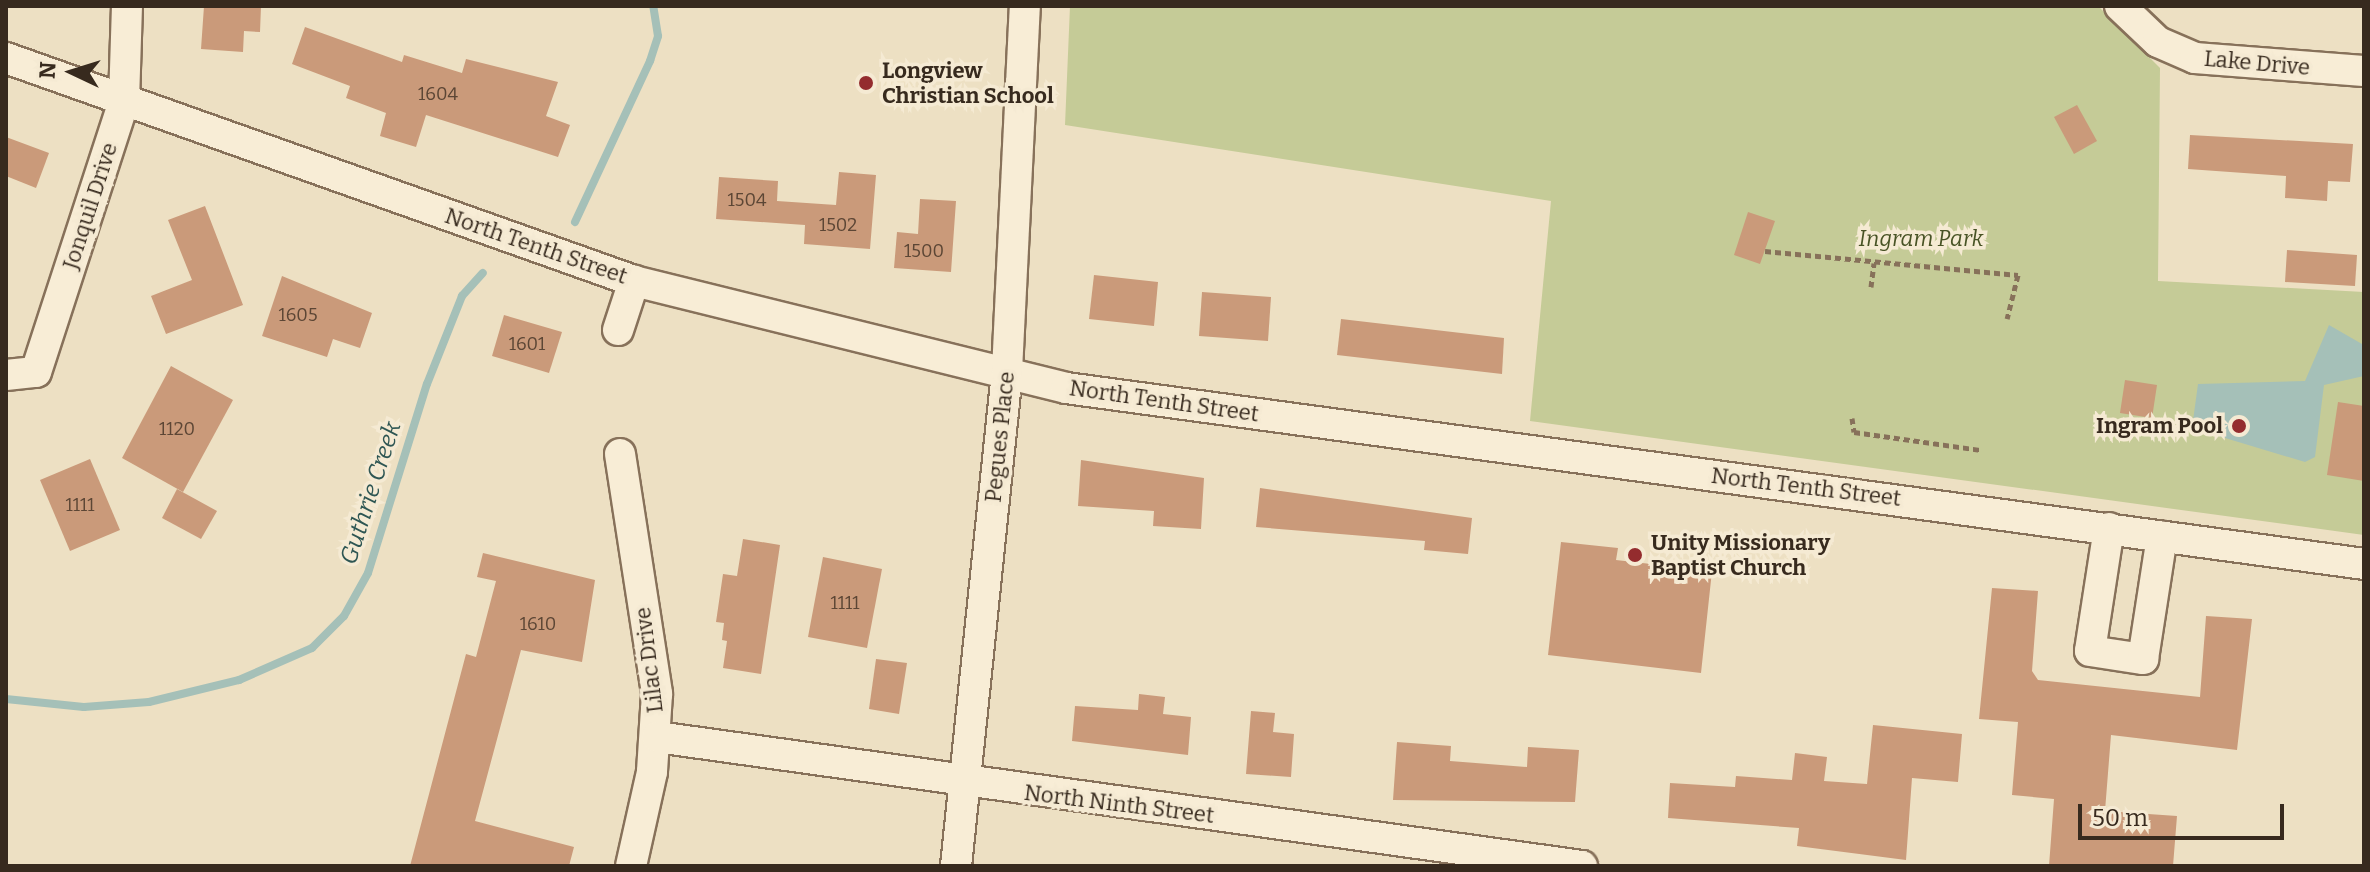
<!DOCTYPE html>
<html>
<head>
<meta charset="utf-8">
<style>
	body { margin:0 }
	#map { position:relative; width:2370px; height:872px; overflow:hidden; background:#ede0c3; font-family:Bitter,serif }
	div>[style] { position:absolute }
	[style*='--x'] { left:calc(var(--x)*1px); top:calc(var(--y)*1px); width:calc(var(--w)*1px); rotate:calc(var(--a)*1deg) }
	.green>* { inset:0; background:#c5cb97 }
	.water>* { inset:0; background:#a5c0b8 }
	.stream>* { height:8px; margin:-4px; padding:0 4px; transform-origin:4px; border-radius:4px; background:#a5c0b8 }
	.building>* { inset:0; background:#ca9a7a }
	.path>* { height:5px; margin-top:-2.5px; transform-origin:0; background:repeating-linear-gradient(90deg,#87715a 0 6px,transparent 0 10px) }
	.roads { filter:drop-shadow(2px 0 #87715a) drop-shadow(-2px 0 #87715a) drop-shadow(0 2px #87715a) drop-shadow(0 -2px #87715a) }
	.minor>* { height:30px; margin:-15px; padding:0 15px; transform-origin:15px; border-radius:15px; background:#f8edd6 }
	.dots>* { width:22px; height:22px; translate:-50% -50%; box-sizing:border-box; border:4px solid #f5ead3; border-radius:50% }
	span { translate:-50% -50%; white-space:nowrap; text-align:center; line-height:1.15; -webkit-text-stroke:7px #f5ead3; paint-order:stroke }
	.number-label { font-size:18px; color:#5c4635 }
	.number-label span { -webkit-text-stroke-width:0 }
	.street-label { font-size:22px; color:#372a1e }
	.poi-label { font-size:22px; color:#372a1e; font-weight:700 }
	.left { translate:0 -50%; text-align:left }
	.right { translate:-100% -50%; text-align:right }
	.park-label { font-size:22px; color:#485325; font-style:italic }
	.water-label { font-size:24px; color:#2e5653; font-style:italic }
	.frame { position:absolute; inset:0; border:8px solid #372a1e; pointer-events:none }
	.north { position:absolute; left:32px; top:32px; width:80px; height:80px; -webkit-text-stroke:6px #f5ead3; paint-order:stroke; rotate:274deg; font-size:22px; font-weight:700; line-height:32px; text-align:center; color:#372a1e }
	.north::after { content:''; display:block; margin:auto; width:28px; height:36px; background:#372a1e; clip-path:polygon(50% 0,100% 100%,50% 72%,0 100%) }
	.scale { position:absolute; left:2078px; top:804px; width:206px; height:36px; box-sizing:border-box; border:4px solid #372a1e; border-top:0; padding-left:10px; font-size:24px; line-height:28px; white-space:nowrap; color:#372a1e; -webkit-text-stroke:6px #f5ead3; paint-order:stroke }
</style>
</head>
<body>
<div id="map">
	<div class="green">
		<i style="clip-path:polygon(1070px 6px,2098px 6px,2160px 68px,2158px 281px,2364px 292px,2364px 535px,1530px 421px,1551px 201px,1065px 125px)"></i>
	</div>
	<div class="water">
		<i style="clip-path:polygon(2329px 325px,2362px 344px,2364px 376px,2324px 385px,2315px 457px,2305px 462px,2192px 428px,2198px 384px,2305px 381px)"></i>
	</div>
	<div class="stream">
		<i style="--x:575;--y:222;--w:178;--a:-65"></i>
		<i style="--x:650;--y:61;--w:26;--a:-72"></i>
		<i style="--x:658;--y:36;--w:30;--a:-99"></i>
		<i style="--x:6;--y:699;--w:78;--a:5.9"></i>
		<i style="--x:84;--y:707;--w:65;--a:-4.4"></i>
		<i style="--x:149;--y:702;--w:93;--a:-13.7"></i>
		<i style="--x:239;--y:680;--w:80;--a:-23.7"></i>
		<i style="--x:312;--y:648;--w:45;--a:-45"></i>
		<i style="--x:344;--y:616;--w:49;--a:-60.8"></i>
		<i style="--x:368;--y:573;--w:198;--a:-72.7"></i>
		<i style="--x:427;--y:384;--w:95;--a:-68.3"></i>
		<i style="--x:462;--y:296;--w:31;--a:-48"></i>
	</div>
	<div class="building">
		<i style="clip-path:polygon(204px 6px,261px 6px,260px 32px,244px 31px,243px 52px,201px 49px)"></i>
		<i style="clip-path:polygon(305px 27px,402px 62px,404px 55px,462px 73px,466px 59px,558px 82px,546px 116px,570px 125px,558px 157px,426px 115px,416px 147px,380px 136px,386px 113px,346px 98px,350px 86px,292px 64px)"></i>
		<i style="clip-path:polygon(2077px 105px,2097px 141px,2074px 154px,2054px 117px)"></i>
		<i style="clip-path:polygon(2190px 135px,2353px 144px,2350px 182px,2328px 181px,2327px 201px,2285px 198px,2286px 176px,2188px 169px)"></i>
		<i style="clip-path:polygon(6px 137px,49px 153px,36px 188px,6px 176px)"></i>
		<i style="clip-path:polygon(839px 172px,876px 175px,870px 249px,804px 244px,805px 225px,716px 219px,719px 177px,778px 181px,777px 201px,836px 205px)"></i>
		<i style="clip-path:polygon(920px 199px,956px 201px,951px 272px,894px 268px,897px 232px,918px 234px)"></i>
		<i style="clip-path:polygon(205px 206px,243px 305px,166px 334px,151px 296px,192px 280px,168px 220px)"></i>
		<i style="clip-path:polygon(1748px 212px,1775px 221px,1760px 264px,1734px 255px)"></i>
		<i style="clip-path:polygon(2287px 250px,2357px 255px,2355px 286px,2285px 282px)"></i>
		<i style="clip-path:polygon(1094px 275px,1158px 282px,1154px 326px,1089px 319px)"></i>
		<i style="clip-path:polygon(282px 276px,372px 313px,360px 348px,333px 339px,327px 357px,262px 336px)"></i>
		<i style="clip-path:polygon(1202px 292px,1271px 297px,1268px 341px,1199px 336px)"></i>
		<i style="clip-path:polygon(504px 315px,562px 332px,549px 373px,492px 356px)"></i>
		<i style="clip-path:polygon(1341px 319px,1504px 338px,1502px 374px,1337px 355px)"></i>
		<i style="clip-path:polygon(171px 366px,233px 400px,183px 492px,122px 458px)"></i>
		<i style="clip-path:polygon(2125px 380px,2157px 385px,2152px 418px,2120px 413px)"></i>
		<i style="clip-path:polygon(2338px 402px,2364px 406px,2364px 481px,2327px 475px)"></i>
		<i style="clip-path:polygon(90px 459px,120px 530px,70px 551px,40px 480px)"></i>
		<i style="clip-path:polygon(1081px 460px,1204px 478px,1201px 529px,1153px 526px,1154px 511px,1078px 506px)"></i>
		<i style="clip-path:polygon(1260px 488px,1472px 518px,1468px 554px,1424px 550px,1425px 541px,1256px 527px)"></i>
		<i style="clip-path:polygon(177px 489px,217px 511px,201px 539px,162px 518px)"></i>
		<i style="clip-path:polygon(743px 539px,780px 545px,761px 674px,723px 668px,727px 641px,722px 640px,724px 623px,716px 622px,723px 574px,737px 576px)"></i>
		<i style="clip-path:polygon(1561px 542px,1618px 548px,1616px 560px,1712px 571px,1701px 673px,1548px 655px)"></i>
		<i style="clip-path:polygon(483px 553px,595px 580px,582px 662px,521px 650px,475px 821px,574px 847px,569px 866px,410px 866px,466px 654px,476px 657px,496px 581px,477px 577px)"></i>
		<i style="clip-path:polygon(823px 557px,882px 569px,867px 648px,808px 637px)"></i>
		<i style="clip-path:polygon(1992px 588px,2038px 591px,2032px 671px,2038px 680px,2200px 697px,2206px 616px,2252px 619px,2237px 750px,2111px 735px,2105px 811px,2177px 816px,2173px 866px,2049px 866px,2054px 799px,2012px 795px,2018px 722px,1979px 719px)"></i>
		<i style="clip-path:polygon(876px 659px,907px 663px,899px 714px,869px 709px)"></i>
		<i style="clip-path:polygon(1139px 694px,1165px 697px,1163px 714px,1191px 717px,1188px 755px,1072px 741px,1075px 706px,1138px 710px)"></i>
		<i style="clip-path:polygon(1251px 711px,1275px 713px,1273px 732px,1294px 734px,1291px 777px,1246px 774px)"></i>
		<i style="clip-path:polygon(1873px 725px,1962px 734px,1958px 782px,1912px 778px,1906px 860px,1797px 846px,1799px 828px,1668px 818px,1670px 783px,1735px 787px,1736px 776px,1792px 780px,1795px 753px,1827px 757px,1824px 781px,1867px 784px)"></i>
		<i style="clip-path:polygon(1397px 742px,1451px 746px,1450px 761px,1527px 767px,1528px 747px,1579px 750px,1575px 802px,1393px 800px)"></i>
	</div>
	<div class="path">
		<i style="--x:1765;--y:251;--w:254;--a:5.4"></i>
		<i style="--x:2018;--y:275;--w:45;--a:104"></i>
		<i style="--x:1871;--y:287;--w:24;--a:-83"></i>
		<i style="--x:1852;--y:418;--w:14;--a:82"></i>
		<i style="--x:1854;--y:432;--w:127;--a:8.1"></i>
	</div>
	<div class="roads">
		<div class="minor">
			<i style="--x:2120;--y:6;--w:52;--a:43.5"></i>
			<i style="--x:2158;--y:42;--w:40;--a:23.4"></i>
			<i style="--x:2195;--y:58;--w:169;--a:4.4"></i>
			<i style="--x:6;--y:58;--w:666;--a:19.55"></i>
			<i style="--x:634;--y:281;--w:445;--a:13.9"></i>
			<i style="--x:1066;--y:388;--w:1310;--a:7.72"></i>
			<i style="--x:618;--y:330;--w:52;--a:-71.9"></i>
			<i style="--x:6;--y:375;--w:30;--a:-6"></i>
			<i style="--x:36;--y:372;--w:285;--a:-72"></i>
			<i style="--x:124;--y:101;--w:95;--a:-88.2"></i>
			<i style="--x:620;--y:454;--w:243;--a:81.2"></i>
			<i style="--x:657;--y:694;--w:78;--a:93.7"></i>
			<i style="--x:652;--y:772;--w:96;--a:102.6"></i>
			<i style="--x:2109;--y:528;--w:124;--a:98.8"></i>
			<i style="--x:2090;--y:651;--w:54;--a:8.6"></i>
			<i style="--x:2143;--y:659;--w:124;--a:-81.2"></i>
			<i style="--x:657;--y:737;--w:934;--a:7.94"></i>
			<i style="--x:956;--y:866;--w:498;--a:-84.1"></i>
			<i style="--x:1007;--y:371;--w:365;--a:-87.2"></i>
		</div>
	</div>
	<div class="dots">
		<i style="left:866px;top:83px;background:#942c2e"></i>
		<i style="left:2239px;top:426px;background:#942c2e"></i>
		<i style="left:1635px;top:555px;background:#942c2e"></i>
	</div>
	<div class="number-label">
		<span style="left:438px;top:94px">1604</span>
		<span style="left:747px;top:200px">1504</span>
		<span style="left:838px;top:225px">1502</span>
		<span style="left:924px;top:251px">1500</span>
		<span style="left:298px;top:315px">1605</span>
		<span style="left:527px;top:344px">1601</span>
		<span style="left:177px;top:429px">1120</span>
		<span style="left:80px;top:505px">1111</span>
		<span style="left:845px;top:603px">1111</span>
		<span style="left:538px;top:624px">1610</span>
	</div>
	<div class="street-label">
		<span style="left:2257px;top:63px;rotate:5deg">Lake Drive</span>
		<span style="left:90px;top:206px;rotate:-72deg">Jonquil Drive</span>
		<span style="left:536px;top:246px;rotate:19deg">North Tenth Street</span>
		<span style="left:1164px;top:401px;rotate:8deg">North Tenth Street</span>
		<span style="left:1000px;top:437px;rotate:-84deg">Pegues Place</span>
		<span style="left:1806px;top:487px;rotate:7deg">North Tenth Street</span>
		<span style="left:649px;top:660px;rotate:-97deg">Lilac Drive</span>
		<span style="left:1119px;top:804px;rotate:7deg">North Ninth Street</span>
	</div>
	<div class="poi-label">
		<span class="left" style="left:882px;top:83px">Longview<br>Christian School</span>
		<span class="right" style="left:2223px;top:426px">Ingram Pool</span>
		<span class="left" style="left:1651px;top:555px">Unity Missionary<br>Baptist Church</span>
	</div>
	<div class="park-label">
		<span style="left:1921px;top:239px">Ingram Park</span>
	</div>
	<div class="water-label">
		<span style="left:371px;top:493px;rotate:-72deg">Guthrie Creek</span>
	</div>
	<div class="frame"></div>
	<div class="north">N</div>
	<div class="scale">50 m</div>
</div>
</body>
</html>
